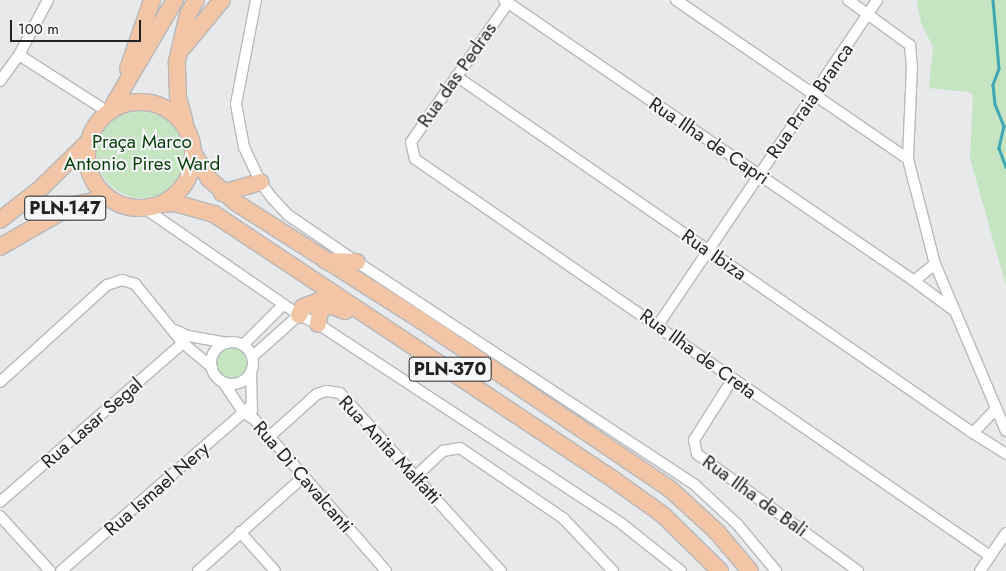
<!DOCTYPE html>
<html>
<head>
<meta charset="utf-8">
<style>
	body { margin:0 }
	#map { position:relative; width:1006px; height:571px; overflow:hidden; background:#e8e9eb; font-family:Jost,sans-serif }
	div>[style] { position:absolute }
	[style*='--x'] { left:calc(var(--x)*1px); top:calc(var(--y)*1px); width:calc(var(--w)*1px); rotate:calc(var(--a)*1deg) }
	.green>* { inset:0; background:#c5e5c2 }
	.round { border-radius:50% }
	.stream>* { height:2.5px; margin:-1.25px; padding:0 1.25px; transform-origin:1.25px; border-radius:1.25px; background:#40a7b3 }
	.roads { filter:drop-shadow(1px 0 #b8b9bb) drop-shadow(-1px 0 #b8b9bb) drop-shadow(0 1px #b8b9bb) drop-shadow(0 -1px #b8b9bb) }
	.street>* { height:10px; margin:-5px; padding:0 5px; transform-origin:5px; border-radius:5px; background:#fff }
	.street>.ring { margin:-5px; padding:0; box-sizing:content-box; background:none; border:10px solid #fff; border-radius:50% }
	.primary>* { height:16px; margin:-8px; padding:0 8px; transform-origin:8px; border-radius:8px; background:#f2c5a6 }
	.primary>.ring { margin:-8px; padding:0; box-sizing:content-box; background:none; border:16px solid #f2c5a6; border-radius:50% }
	span { translate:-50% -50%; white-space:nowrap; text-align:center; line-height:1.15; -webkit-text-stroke:4px #f6f7f9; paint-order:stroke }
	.shield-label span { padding:1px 4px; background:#f6f7f9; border:1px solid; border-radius:4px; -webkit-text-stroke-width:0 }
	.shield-label { font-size:18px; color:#232324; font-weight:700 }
	.street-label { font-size:19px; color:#232324 }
	.park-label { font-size:19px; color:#073e08 }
	.scale { position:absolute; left:10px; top:20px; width:131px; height:22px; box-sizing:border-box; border:2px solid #232324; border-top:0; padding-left:6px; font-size:15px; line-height:18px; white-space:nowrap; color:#232324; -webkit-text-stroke:4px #f6f7f9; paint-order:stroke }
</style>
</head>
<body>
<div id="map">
	<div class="green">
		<i style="clip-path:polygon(917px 0,1006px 0,1006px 286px,970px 158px,973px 95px,968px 92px,929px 88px,933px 47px,921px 23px)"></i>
		<i class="round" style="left:96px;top:106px;width:92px;height:92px"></i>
		<i class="round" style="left:217px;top:348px;width:30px;height:30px"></i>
	</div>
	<div class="stream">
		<i style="--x:993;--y:0;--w:69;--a:85"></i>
		<i style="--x:999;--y:69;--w:17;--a:111"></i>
		<i style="--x:993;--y:85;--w:19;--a:84"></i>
		<i style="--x:995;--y:104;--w:24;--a:68"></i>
		<i style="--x:1004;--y:126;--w:23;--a:103"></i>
		<i style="--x:999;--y:148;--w:20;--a:70"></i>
	</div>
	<div class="roads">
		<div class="street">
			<i style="--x:256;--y:0;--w:106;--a:100.9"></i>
			<i style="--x:236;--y:104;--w:44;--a:79.5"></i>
			<i style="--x:244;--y:147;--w:38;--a:65"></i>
			<i style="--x:260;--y:182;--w:21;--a:53"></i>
			<i style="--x:273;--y:199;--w:22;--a:47"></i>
			<i style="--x:288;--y:215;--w:83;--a:34.3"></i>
			<i style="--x:357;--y:262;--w:404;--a:33.4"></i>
			<i style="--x:694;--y:484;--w:60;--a:43"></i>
			<i style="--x:738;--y:525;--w:60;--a:50.4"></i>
			<i style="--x:504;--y:0;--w:497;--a:34.4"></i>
			<i style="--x:676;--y:0;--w:281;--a:34.4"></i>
			<i style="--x:848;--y:0;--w:77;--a:36"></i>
			<i style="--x:910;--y:45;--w:21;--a:85"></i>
			<i style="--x:912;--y:66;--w:93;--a:92.5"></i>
			<i style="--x:908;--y:159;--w:108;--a:75.6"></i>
			<i style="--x:935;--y:264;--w:181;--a:67"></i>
			<i style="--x:508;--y:3;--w:169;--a:124.9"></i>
			<i style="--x:411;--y:142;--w:17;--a:77"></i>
			<i style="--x:415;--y:159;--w:699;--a:34.62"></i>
			<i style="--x:19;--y:55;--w:106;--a:32.6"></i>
			<i style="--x:456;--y:76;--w:628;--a:34.63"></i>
			<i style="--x:0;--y:81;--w:32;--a:-54"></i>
			<i style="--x:19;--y:55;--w:62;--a:-62.2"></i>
			<i style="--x:144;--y:208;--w:188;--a:34.6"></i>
			<i style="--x:299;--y:315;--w:21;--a:25"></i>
			<i style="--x:318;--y:324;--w:364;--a:33.3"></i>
			<i style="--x:622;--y:524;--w:75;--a:38.5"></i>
			<i style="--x:935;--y:264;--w:27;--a:141"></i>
			<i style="--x:914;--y:281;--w:47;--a:36.4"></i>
			<i style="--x:658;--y:325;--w:392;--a:-56"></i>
			<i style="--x:175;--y:330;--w:14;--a:25"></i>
			<i style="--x:188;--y:336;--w:40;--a:10"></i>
			<i class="ring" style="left:211px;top:342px;width:32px;height:32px"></i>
			<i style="--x:243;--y:345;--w:57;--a:-45"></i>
			<i style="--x:252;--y:357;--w:63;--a:-41.8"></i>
			<i style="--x:251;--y:371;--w:40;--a:88.6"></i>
			<i style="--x:732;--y:380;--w:71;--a:122.3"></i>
			<i style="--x:694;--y:440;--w:14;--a:78"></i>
			<i style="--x:697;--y:454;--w:199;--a:36"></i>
			<i style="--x:0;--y:382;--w:144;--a:-42.2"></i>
			<i style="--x:107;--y:285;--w:16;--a:-18"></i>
			<i style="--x:122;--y:280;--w:14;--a:17"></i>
			<i style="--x:135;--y:284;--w:76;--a:50.9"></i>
			<i style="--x:183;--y:343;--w:38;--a:40"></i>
			<i style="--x:223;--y:382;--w:37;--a:56"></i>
			<i style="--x:244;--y:413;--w:12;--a:31"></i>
			<i style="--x:254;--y:419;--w:201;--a:49"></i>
			<i style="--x:996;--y:409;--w:33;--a:134"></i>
			<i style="--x:973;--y:433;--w:39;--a:32"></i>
			<i style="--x:269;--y:437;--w:64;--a:-41.9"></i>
			<i style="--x:317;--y:394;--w:9;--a:-18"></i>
			<i style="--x:326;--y:391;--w:14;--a:8"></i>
			<i style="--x:340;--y:393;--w:240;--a:47.9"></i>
			<i style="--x:416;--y:476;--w:37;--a:-43"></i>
			<i style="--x:443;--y:451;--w:17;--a:-10"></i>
			<i style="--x:460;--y:448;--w:125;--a:34.2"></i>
			<i style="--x:563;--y:518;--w:73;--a:46.7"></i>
			<i style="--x:0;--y:502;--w:242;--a:-41"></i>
			<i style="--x:0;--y:516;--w:74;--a:47.7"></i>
			<i style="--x:240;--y:532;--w:52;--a:48.1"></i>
			<i style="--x:61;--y:571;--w:252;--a:-41"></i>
			<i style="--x:198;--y:571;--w:141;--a:-41.8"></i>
			<i style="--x:980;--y:571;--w:46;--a:-55.6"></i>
		</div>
		<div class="primary">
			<i style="--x:180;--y:51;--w:66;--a:-50.5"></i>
			<i style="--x:128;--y:69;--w:73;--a:-70.8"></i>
			<i class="ring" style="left:87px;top:102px;width:90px;height:90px"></i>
			<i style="--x:111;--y:109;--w:126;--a:-59.6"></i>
			<i style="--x:185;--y:123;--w:28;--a:-105"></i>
			<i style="--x:178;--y:96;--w:35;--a:-92"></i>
			<i style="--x:177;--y:61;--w:48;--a:-76.8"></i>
			<i style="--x:188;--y:14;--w:16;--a:-60"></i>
			<i style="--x:194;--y:154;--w:29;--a:59"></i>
			<i style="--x:209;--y:179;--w:35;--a:41"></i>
			<i style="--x:235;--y:202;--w:222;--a:32.5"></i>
			<i style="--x:422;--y:321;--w:298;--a:34.1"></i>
			<i style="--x:669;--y:488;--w:65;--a:42.5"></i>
			<i style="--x:717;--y:532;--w:51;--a:49.8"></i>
			<i style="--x:222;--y:193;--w:40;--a:-16"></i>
			<i style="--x:160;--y:204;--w:15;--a:-4"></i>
			<i style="--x:175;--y:203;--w:41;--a:15.8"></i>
			<i style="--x:214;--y:214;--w:480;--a:33.6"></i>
			<i style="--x:614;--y:480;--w:60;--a:35.5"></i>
			<i style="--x:663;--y:515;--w:80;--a:44.5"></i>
			<i style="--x:0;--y:220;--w:51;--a:-37.8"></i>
			<i style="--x:40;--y:189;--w:67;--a:-44.4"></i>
			<i style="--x:0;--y:247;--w:84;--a:-29.9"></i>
			<i style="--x:73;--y:205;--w:36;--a:-11"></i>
			<i style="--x:326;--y:261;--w:31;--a:2"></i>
			<i style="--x:299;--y:315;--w:9;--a:-63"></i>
			<i style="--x:303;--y:307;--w:17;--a:-21"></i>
			<i style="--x:319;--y:301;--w:28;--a:21"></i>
			<i style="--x:318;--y:324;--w:13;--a:-81"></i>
			<i style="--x:320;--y:311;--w:14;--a:-34"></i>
		</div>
	</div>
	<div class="shield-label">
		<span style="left:65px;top:208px">PLN-147</span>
		<span style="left:450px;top:369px">PLN-370</span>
	</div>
	<div class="street-label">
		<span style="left:457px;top:75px;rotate:-55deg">Rua das Pedras</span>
		<span style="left:810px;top:101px;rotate:-55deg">Rua Praia Branca</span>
		<span style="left:709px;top:141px;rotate:34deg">Rua Ilha de Capri</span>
		<span style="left:714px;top:255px;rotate:35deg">Rua Ibiza</span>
		<span style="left:698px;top:354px;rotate:36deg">Rua Ilha de Creta</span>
		<span style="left:92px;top:423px;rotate:-41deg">Rua Lasar Segal</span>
		<span style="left:390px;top:450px;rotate:47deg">Rua Anita Malfatti</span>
		<span style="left:303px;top:477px;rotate:49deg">Rua Di Cavalcanti</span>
		<span style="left:157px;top:489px;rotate:-41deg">Rua Ismael Nery</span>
		<span style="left:755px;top:496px;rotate:36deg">Rua Ilha de Bali</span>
	</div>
	<div class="park-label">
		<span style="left:142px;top:153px">Praça Marco<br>Antonio Pires Ward</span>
	</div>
	<div class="scale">100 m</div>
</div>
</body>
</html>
